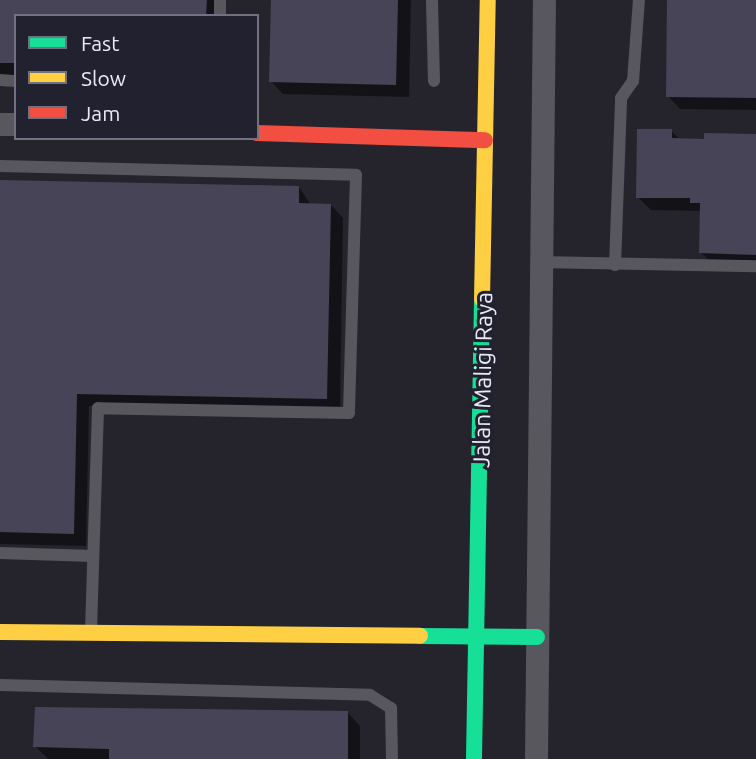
<!DOCTYPE html>
<html>
<head>
<meta charset="utf-8">
<style>
	body { margin:0 }
	#map { position:relative; width:756px; height:759px; overflow:hidden; background:#25242c; font-family:Ubuntu,sans-serif }
	div>[style] { position:absolute }
	[style*='--x'] { left:calc(var(--x)*1px); top:calc(var(--y)*1px); width:calc(var(--w)*1px); rotate:calc(var(--a)*1deg) }
	.shadow>* { inset:0; background:#0007 }
	.building>* { inset:0; background:#474457 }
	.lane>* { height:12px; margin:-6px; padding:0 6px; transform-origin:6px; border-radius:6px; background:#58575e }
	.street>* { height:23px; margin:-11.5px; padding:0 11.5px; transform-origin:11.5px; border-radius:11.5px; background:#58575e }
	.fast>* { height:16px; margin:-8px; padding:0 8px; transform-origin:8px; border-radius:8px; background:#16e098 }
	.slow>* { height:16px; margin:-8px; padding:0 8px; transform-origin:8px; border-radius:8px; background:#ffcf43 }
	.jam>* { height:16px; margin:-8px; padding:0 8px; transform-origin:8px; border-radius:8px; background:#f24e42 }
	span { translate:-50% -50%; white-space:nowrap; text-align:center; line-height:1.15; -webkit-text-stroke:6px #222130; paint-order:stroke }
	.street-label { font-size:23px; color:#eaeaf5 }
	.legend { position:absolute; left:14px; top:14px; width:245px; height:126px; box-sizing:border-box; background:#222130; border:2px solid #72717f; margin:0; padding:9px 12px; list-style:none; font-size:21px; color:#eaeaf5 }
	.legend li { display:flex; align-items:center; gap:14px; height:35px }
	.legend b { width:35px; border:2px solid #72717f }
</style>
</head>
<body>
<div id="map">
	<div class="shadow">
		<i style="clip-path:polygon(0 0,219px 0,219px 16px,16px 16px,16px 75px,0 75px)"></i>
		<i style="clip-path:polygon(272px 0,411px 0,409px 97px,283px 94px,271px 81px)"></i>
		<i style="clip-path:polygon(669px 0,756px 0,756px 110px,680px 109px,668px 96px)"></i>
		<i style="clip-path:polygon(671px 131px,681px 140px,756px 136px,756px 266px,713px 265px,701px 252px,702px 211px,651px 210px,638px 197px)"></i>
		<i style="clip-path:polygon(0 181px,299px 187px,311px 205px,331px 205px,343px 218px,340px 411px,89px 406px,86px 546px,0 544px)"></i>
		<i style="clip-path:polygon(348px 713px,360px 726px,360px 759px,48px 759px,35px 746px)"></i>
	</div>
	<div class="building">
		<i style="clip-path:polygon(0 0,207px 0,206px 16px,16px 16px,16px 63px,0 63px)"></i>
		<i style="clip-path:polygon(271px 0,398px 0,396px 85px,269px 82px)"></i>
		<i style="clip-path:polygon(667px 0,756px 0,756px 98px,666px 97px)"></i>
		<i style="clip-path:polygon(637px 129px,672px 129px,672px 138px,704px 139px,704px 133px,756px 134px,756px 255px,699px 253px,700px 203px,690px 203px,690px 198px,636px 198px)"></i>
		<i style="clip-path:polygon(0 180px,299px 186px,299px 203px,331px 204px,327px 399px,77px 394px,74px 534px,0 532px)"></i>
		<i style="clip-path:polygon(35px 707px,348px 711px,348px 759px,109px 759px,109px 749px,33px 747px)"></i>
	</div>
	<div class="lane">
		<i style="--x:432;--y:0;--w:81;--a:88.6"></i>
		<i style="--x:220;--y:16;--w:16;--a:-90"></i>
		<i style="--x:0;--y:80;--w:16;--a:4"></i>
		<i style="--x:0;--y:166;--w:356;--a:1.4"></i>
		<i style="--x:356;--y:175;--w:238;--a:91.7"></i>
		<i style="--x:349;--y:413;--w:251;--a:-178.9"></i>
		<i style="--x:98;--y:408;--w:224;--a:91.8"></i>
		<i style="--x:539;--y:262;--w:217;--a:1.1"></i>
		<i style="--x:615;--y:265;--w:167;--a:-87.9"></i>
		<i style="--x:621;--y:98;--w:21;--a:-55"></i>
		<i style="--x:633;--y:81;--w:81;--a:-85.8"></i>
		<i style="--x:0;--y:553;--w:93;--a:1.8"></i>
		<i style="--x:0;--y:685;--w:370;--a:1.5"></i>
		<i style="--x:370;--y:695;--w:25;--a:32"></i>
		<i style="--x:391;--y:708;--w:51;--a:88.9"></i>
	</div>
	<div class="street">
		<i style="--x:0;--y:124;--w:16;--a:0"></i>
		<i style="--x:536;--y:759;--w:759;--a:-89.4"></i>
	</div>
	<div class="fast">
		<i style="--x:420;--y:636;--w:117;--a:0.5"></i>
		<i style="--x:474;--y:759;--w:460;--a:-89"></i>
	</div>
	<div class="slow">
		<i style="--x:482;--y:299;--w:299;--a:-88.9"></i>
		<i style="--x:0;--y:632;--w:420;--a:0.5"></i>
	</div>
	<div class="jam">
		<i style="--x:257;--y:133;--w:228;--a:1.8"></i>
	</div>
	<div class="street-label">
		<span style="left:483px;top:380px;rotate:-89deg">Jalan Maligi Raya</span>
	</div>
	<ul class="legend">
	<li><b style="height:9px;background:#16e098"></b>Fast</li>
	<li><b style="height:9px;background:#ffcf43"></b>Slow</li>
	<li><b style="height:9px;background:#f24e42"></b>Jam</li>
	</ul>
</div>
</body>
</html>
